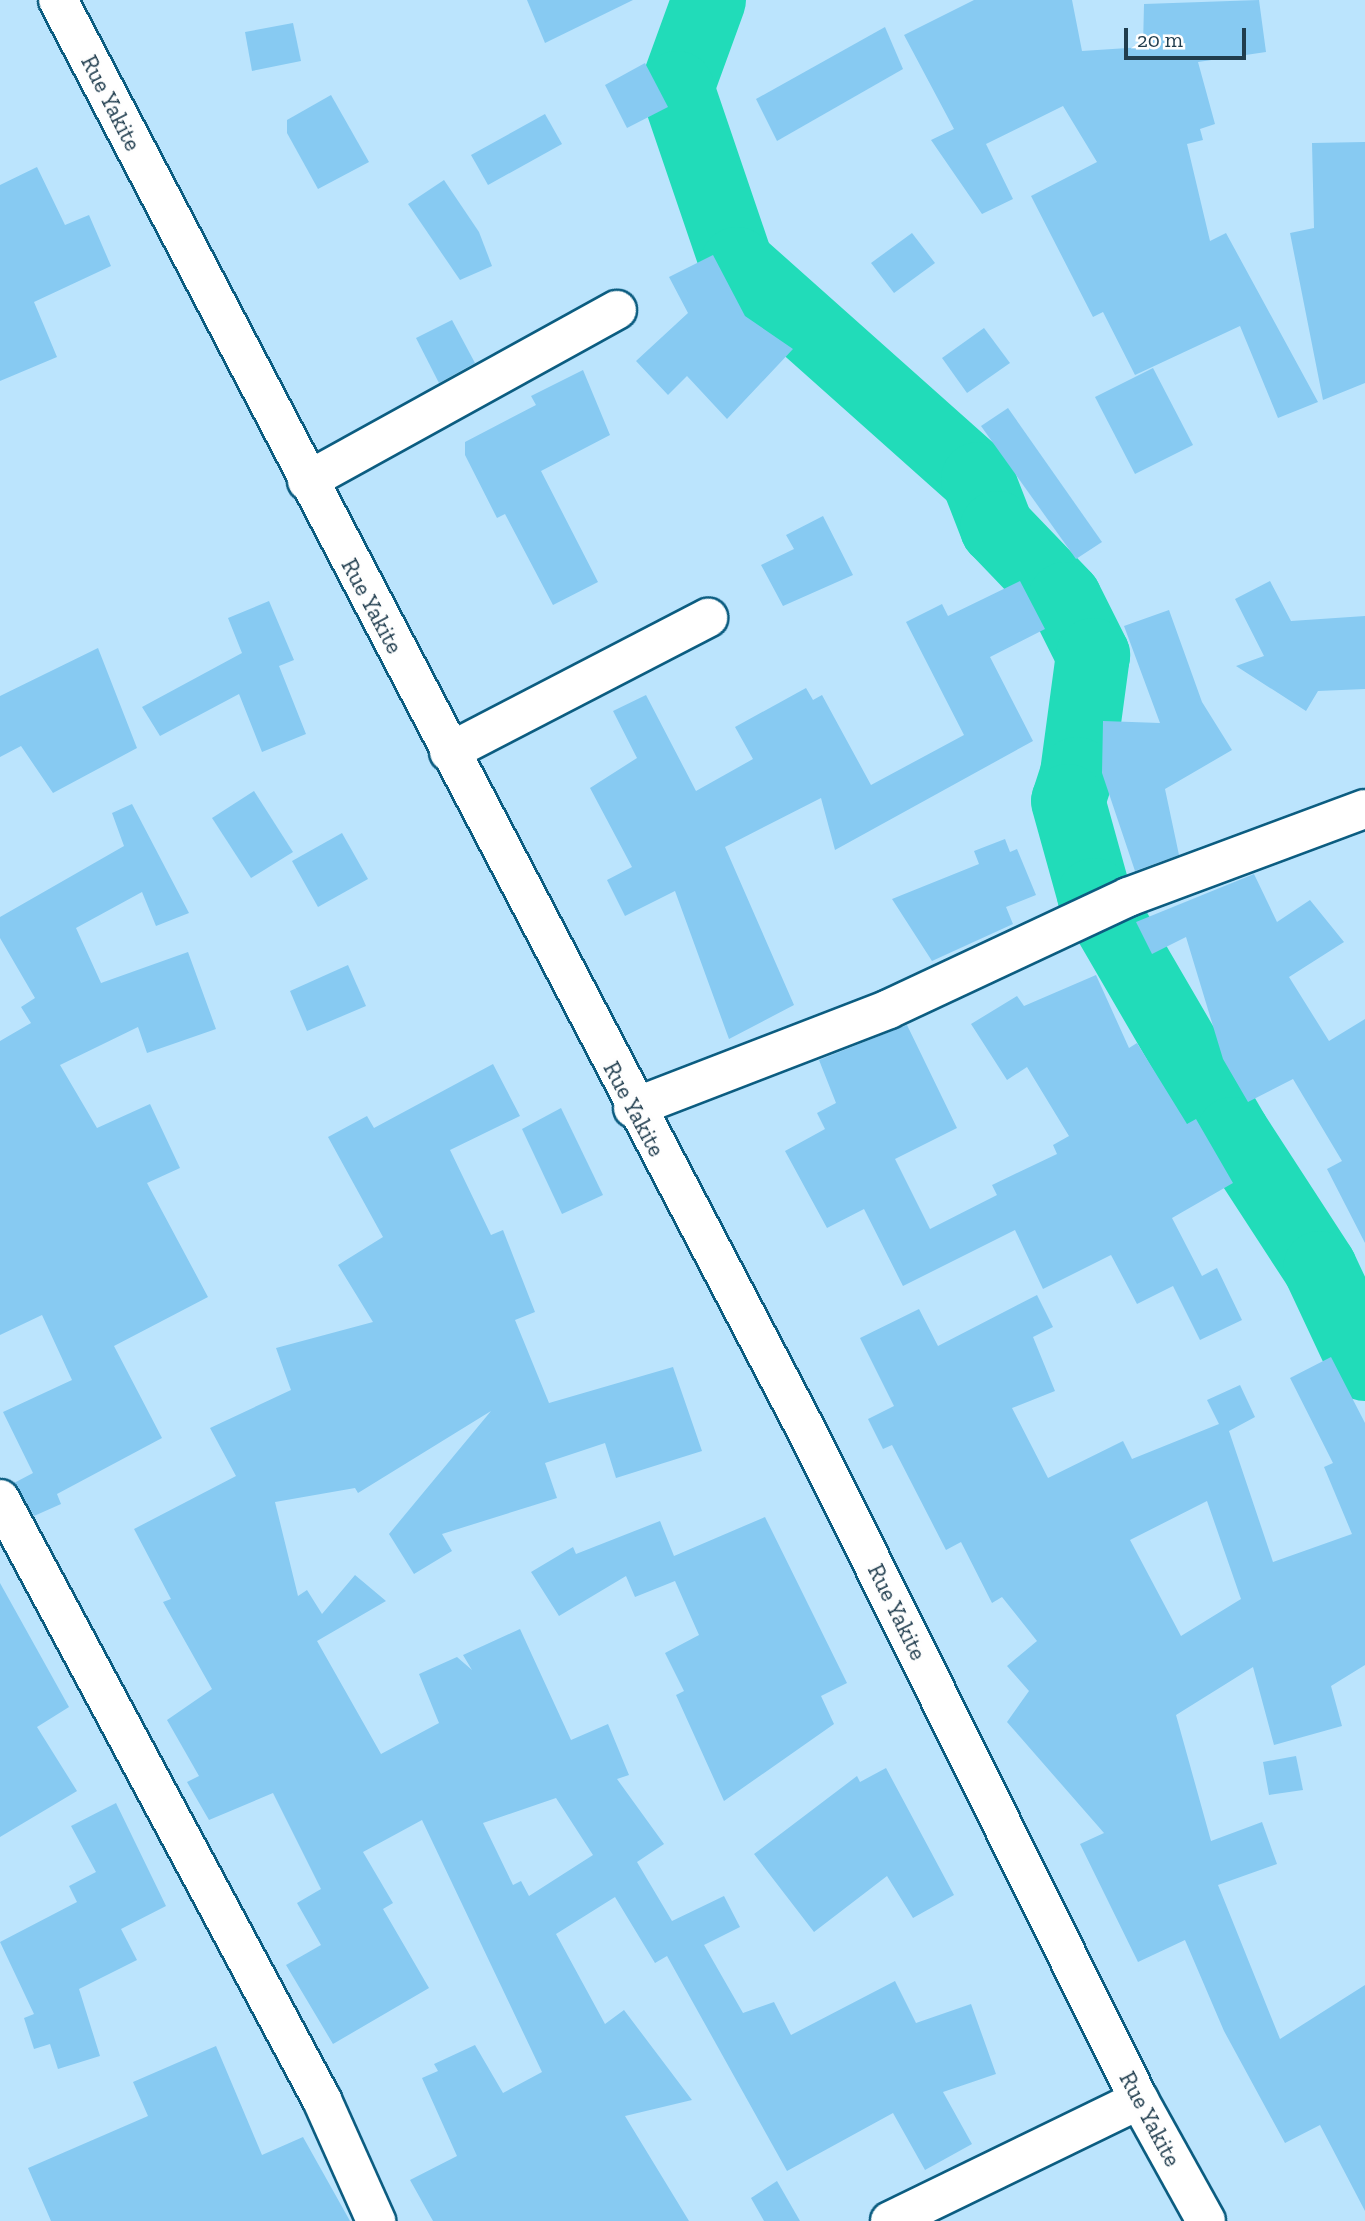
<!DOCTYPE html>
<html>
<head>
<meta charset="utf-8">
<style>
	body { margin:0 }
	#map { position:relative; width:1365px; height:2221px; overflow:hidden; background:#bbe4fd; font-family:"Zilla Slab",serif }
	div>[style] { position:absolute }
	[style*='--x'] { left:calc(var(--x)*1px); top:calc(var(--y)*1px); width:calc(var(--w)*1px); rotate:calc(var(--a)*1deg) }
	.river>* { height:74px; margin:-37px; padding:0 37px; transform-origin:37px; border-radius:37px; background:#21dcb9 }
	.building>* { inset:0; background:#87caf2 }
	.roads { filter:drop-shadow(2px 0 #0c5d81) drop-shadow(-2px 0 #0c5d81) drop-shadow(0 2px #0c5d81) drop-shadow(0 -2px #0c5d81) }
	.minor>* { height:38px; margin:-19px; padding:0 19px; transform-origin:19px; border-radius:19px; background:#fff }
	.major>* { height:38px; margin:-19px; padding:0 19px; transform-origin:19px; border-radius:19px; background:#fff }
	span { translate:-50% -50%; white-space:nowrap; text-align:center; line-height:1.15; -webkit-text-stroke:5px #fefefe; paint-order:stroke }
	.street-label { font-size:23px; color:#203d4e }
	.scale { position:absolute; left:1124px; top:28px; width:122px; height:32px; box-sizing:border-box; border:4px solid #203d4e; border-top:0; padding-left:9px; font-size:21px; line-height:24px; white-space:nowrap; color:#203d4e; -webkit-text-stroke:5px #fefefe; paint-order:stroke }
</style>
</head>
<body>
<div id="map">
	<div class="river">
		<i style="--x:709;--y:0;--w:94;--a:110"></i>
		<i style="--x:677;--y:88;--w:186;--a:71.2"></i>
		<i style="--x:737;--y:264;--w:323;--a:41.7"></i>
		<i style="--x:978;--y:479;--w:53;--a:68.8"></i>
		<i style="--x:997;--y:528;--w:98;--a:46.2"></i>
		<i style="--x:1065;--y:599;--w:63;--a:63.4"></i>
		<i style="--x:1093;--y:655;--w:120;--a:97.7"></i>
		<i style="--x:1077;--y:774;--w:28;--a:108"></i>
		<i style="--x:1068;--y:801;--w:98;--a:74.5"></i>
		<i style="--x:1094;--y:895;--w:276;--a:59.8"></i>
		<i style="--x:1233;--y:1134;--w:160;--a:57"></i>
		<i style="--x:1320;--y:1268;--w:106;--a:64.9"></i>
	</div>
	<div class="building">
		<i style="clip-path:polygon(527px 0,633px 0,545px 43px)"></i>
		<i style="clip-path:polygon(974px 0,1072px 0,1082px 51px,1143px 47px,1144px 4px,1259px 0,1266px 52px,1198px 62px,1215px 124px,1200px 129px,1203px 140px,1187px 144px,1210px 241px,1226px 233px,1318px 402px,1278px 418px,1240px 326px,1135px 375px,1103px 312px,1093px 317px,1031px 196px,1097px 162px,1063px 106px,986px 144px,1013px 199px,982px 214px,931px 140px,954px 129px,904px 35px)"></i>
		<i style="clip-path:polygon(293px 23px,301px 61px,252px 71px,245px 32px)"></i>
		<i style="clip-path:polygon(885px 27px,903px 69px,777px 141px,756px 99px)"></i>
		<i style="clip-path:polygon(645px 63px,668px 107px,627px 128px,605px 85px)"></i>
		<i style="clip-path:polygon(331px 95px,369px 162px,318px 189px,287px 133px,287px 120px)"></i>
		<i style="clip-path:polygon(545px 114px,562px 144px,488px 185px,471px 155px)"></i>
		<i style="clip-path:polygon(1365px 142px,1365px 383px,1323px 400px,1290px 233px,1314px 228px,1312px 143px)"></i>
		<i style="clip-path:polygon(37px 167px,65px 225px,89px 215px,111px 266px,34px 302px,57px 357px,0 381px,0 185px)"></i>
		<i style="clip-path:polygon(444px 180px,479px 232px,492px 266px,460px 280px,408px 204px)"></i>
		<i style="clip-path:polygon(912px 233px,935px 263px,894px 293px,871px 263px)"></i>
		<i style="clip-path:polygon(713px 255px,745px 316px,793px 349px,727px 419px,687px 376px,668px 395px,636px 361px,688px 313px,669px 277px)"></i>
		<i style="clip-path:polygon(452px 320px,475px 363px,439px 383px,416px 338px)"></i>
		<i style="clip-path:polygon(984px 328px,1010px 363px,967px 393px,942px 358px)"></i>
		<i style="clip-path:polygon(1153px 368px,1193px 445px,1135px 474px,1095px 397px)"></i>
		<i style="clip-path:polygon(583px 370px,610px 435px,541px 471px,598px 582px,553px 605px,505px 514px,497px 518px,465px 455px,465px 442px,536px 405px,531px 396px)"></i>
		<i style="clip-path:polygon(1008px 408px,1102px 542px,1076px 559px,981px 426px)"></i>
		<i style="clip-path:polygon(823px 516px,853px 575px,783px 606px,761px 565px,794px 549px,786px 535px)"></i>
		<i style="clip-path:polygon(1020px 581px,1045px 629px,990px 657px,1033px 741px,835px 850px,821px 798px,725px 847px,794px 1005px,729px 1039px,675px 891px,625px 916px,607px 880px,632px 867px,590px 788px,637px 758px,613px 711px,646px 695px,696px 791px,753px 759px,735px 727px,806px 688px,813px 700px,822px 695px,871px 785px,964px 735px,906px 622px,942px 604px,948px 616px)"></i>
		<i style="clip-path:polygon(1270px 581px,1291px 621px,1365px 616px,1365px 689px,1318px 691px,1306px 711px,1236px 666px,1264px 656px,1235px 599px)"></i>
		<i style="clip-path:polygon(269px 601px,294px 660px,279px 666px,306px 734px,262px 752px,239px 694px,160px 736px,142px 707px,242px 653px,228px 618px)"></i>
		<i style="clip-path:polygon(1169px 610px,1202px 702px,1232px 750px,1165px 789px,1179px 855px,1135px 871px,1102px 773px,1103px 721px,1160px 723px,1124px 626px)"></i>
		<i style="clip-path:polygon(98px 648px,137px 748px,53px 793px,21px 746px,0 757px,0 696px)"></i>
		<i style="clip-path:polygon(254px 791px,293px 852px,251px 878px,212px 818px)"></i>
		<i style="clip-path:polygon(132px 804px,189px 913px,156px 926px,142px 892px,76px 928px,101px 983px,188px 952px,216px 1029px,147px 1053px,138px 1027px,60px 1065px,97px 1128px,150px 1104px,180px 1168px,147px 1183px,208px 1297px,114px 1346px,162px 1438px,57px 1494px,61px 1504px,34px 1516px,14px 1483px,33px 1473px,3px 1412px,72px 1380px,42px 1315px,0 1335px,0 1041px,31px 1023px,21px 1007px,35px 998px,0 938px,0 917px,124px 846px,112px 813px)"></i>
		<i style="clip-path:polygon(342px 833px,368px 879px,318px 907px,292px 861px)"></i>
		<i style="clip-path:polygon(1005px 839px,1010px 852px,1017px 849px,1036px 895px,1006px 907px,1013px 924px,932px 961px,892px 899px,979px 864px,974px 851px)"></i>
		<i style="clip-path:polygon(1254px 874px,1277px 922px,1310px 900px,1344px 942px,1289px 977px,1329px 1041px,1365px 1019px,1365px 1243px,1327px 1169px,1342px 1161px,1293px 1079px,1248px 1102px,1223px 1059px,1186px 937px,1152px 954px,1136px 922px)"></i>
		<i style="clip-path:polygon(348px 965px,366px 1006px,307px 1031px,290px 991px)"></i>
		<i style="clip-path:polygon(1096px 975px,1129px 1048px,1137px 1043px,1187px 1124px,1196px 1119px,1233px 1183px,1172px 1218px,1202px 1276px,1217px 1268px,1242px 1320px,1200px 1340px,1173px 1286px,1137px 1304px,1111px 1255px,1043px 1289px,1015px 1230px,903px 1286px,864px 1209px,827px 1228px,785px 1151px,825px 1129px,817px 1113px,836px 1103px,819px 1060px,907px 1025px,957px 1128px,895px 1159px,930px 1229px,997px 1195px,992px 1185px,1057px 1154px,1053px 1145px,1069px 1136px,1027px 1067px,1007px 1080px,971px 1024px,1017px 996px,1024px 1006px)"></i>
		<i style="clip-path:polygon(evenodd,493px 1064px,520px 1116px,450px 1150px,491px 1235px,503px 1230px,535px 1312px,515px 1320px,549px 1403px,673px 1367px,702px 1451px,616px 1478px,605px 1443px,545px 1463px,557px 1498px,442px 1534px,452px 1551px,414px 1574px,389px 1534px,491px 1411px,358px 1493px,355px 1488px,275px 1502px,298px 1596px,307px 1590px,322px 1614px,355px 1575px,386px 1601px,317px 1641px,381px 1754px,439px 1723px,419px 1674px,457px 1657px,472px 1670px,463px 1655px,520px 1629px,571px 1740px,608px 1724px,629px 1775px,617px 1779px,664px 1844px,637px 1862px,672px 1921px,724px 1896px,740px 1927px,704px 1945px,743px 2013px,774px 2002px,791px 2035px,895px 1981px,916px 2023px,971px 2004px,996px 2074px,943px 2092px,972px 2144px,925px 2170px,893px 2113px,787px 2171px,667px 1956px,655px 1963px,615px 1897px,556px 1934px,605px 2024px,624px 2010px,692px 2100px,625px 2116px,689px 2221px,433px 2221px,410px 2180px,457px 2156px,422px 2078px,438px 2071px,434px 2064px,475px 2045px,503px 2093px,542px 2072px,422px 1820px,363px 1852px,393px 1903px,383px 1909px,429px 1988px,333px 2044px,286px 1965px,321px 1945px,297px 1903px,321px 1889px,273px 1793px,209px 1820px,187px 1782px,199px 1776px,167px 1720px,212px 1689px,163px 1602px,171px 1599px,134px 1529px,236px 1476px,210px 1428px,291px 1390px,276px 1348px,373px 1322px,338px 1265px,383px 1237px,328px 1137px,367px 1116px,374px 1128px,493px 1064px,556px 1798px,593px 1855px,529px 1896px,521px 1881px,513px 1885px,483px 1823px,556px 1798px)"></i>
		<i style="clip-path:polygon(561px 1108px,603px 1195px,562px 1214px,522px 1129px)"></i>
		<i style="clip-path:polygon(evenodd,1037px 1295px,1053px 1327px,1033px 1337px,1055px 1391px,1012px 1408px,1048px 1478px,1123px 1441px,1132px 1459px,1219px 1424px,1207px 1400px,1240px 1385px,1255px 1417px,1229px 1431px,1273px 1562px,1352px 1534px,1324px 1467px,1333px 1463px,1290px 1378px,1331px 1357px,1365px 1423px,1365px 1665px,1331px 1686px,1342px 1726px,1274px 1745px,1253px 1667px,1176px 1715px,1211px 1841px,1262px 1822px,1277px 1864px,1218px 1885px,1280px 2039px,1365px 1985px,1365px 2211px,1320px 2125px,1285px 2143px,1224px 2031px,1185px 1940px,1138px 1962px,1080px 1844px,1104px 1833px,1007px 1722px,1029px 1691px,1007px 1666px,1037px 1641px,1002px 1597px,992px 1603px,961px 1542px,946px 1550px,892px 1445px,883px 1449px,868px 1419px,894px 1406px,860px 1338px,919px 1309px,938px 1346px,1037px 1295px,1207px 1501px,1241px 1599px,1181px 1636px,1130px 1540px,1207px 1501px)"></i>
		<i style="clip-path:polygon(765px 1517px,847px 1683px,821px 1696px,834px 1724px,724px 1801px,676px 1695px,684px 1691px,665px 1653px,699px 1635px,675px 1581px,635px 1597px,626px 1576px,559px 1616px,531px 1572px,573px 1547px,576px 1554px,660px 1521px,674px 1556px)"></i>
		<i style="clip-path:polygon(0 1583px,69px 1707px,37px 1727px,77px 1791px,0 1837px)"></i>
		<i style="clip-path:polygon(1296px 1756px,1303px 1790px,1269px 1795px,1263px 1762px)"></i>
		<i style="clip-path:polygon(886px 1768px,954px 1895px,913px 1918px,887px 1876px,814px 1932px,754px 1854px,857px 1776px,860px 1782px)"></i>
		<i style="clip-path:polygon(116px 1803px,166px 1906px,121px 1929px,137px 1960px,79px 1989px,100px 2056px,58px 2069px,50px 2044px,34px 2049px,24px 2018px,34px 2014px,0 1942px,77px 1902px,69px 1886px,96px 1872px,71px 1826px)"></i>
		<i style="clip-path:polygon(216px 2046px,262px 2155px,303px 2137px,350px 2221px,51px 2221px,28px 2168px,148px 2116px,133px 2082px)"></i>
		<i style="clip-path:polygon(777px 2181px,800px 2221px,764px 2221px,751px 2198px)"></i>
	</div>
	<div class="roads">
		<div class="minor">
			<i style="--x:307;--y:481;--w:354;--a:-28.9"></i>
			<i style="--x:449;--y:752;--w:292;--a:-27.4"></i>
			<i style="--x:633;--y:1108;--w:274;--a:-21.1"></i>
			<i style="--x:889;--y:1009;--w:264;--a:-25.1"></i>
			<i style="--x:1128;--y:897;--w:252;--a:-20.4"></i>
			<i style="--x:0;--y:1499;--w:682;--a:61.82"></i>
			<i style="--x:322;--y:2100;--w:133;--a:65.9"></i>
			<i style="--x:890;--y:2221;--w:277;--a:-25.9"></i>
		</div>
		<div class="major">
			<i style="--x:58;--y:0;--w:1622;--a:62.38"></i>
			<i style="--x:810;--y:1437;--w:740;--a:63.61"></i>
			<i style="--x:1139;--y:2100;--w:138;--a:61"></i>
		</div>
	</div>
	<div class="street-label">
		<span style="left:111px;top:103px;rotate:63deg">Rue Yakite</span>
		<span style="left:372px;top:606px;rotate:62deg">Rue Yakite</span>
		<span style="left:634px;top:1109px;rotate:62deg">Rue Yakite</span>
		<span style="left:897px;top:1612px;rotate:64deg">Rue Yakite</span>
		<span style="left:1150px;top:2119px;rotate:62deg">Rue Yakite</span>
	</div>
	<div class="scale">20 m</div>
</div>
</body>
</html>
